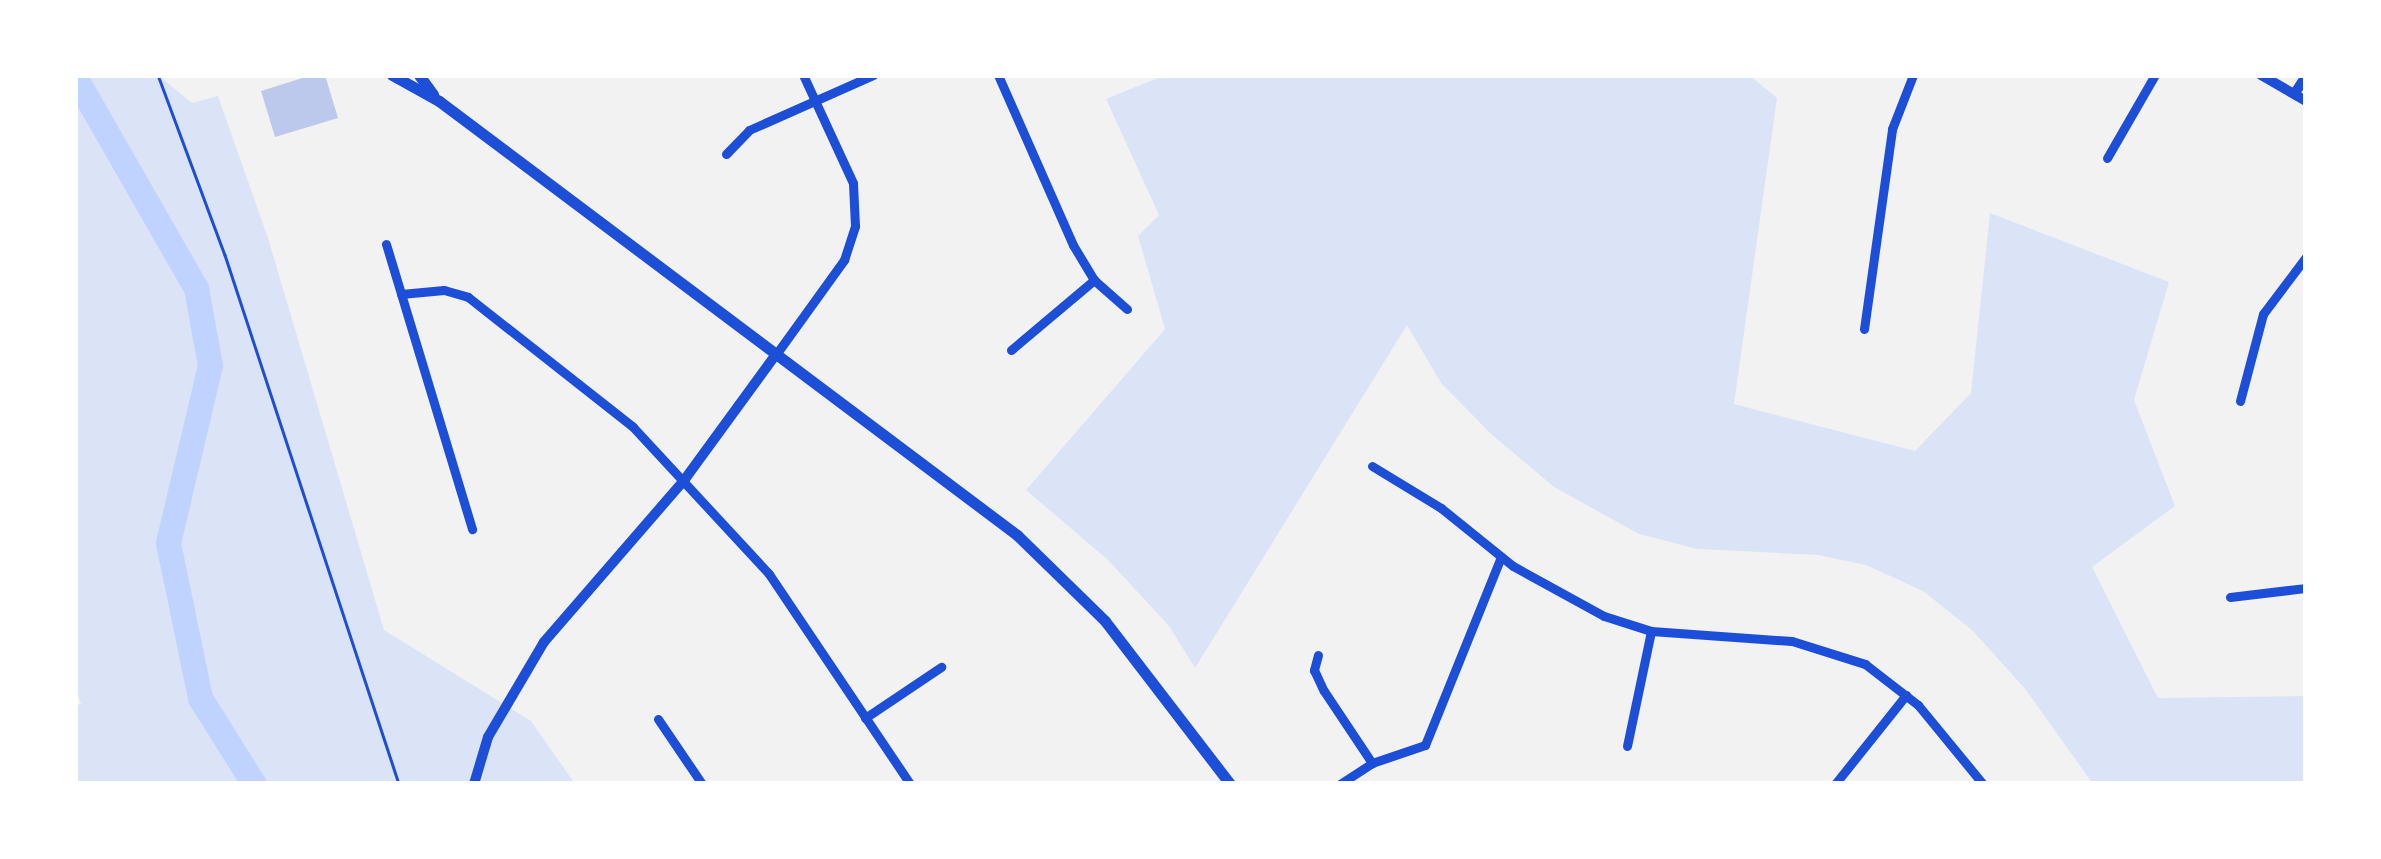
<!DOCTYPE html>
<html>
<head>
<meta charset="utf-8">
<style>
	body { margin:0 }
	#map { position:relative; width:2381px; height:859px; overflow:hidden; background:#f2f2f2; font-family:Montserrat,sans-serif }
	div>[style] { position:absolute }
	[style*='--x'] { left:calc(var(--x)*1px); top:calc(var(--y)*1px); width:calc(var(--w)*1px); rotate:calc(var(--a)*1deg) }
	.green>* { inset:0; background:#dbe4f7 }
	.river>* { height:25px; margin:-12.5px; padding:0 12.5px; transform-origin:12.5px; border-radius:12.5px; background:#bfd3fe }
	.building>* { inset:0; background:#bdc9ec }
	.path>* { height:2.5px; margin:-1.25px; padding:0 1.25px; transform-origin:1.25px; border-radius:1.25px; background:#1d4ed8 }
	.minor>* { height:9px; margin:-4.5px; padding:0 4.5px; transform-origin:4.5px; border-radius:4.5px; background:#1d4ed8 }
	.tertiary>* { height:10px; margin:-5px; padding:0 5px; transform-origin:5px; border-radius:5px; background:#1d4ed8 }
	.secondary>* { height:11px; margin:-5.5px; padding:0 5.5px; transform-origin:5.5px; border-radius:5.5px; background:#1d4ed8 }
	span { translate:-50% -50%; white-space:nowrap; text-align:center; line-height:1.15; -webkit-text-stroke:8px #fff; paint-order:stroke }
	.frame { position:absolute; inset:0; border:78px solid #fff; pointer-events:none }
</style>
</head>
<body>
<div id="map">
	<div class="green">
		<i style="clip-path:polygon(75px 75px,158px 75px,192px 103px,218px 96px,268px 238px,384px 630px,531px 721px,575px 784px,75px 784px,75px 706px,81px 704px,75px 687px)"></i>
		<i style="clip-path:polygon(1165px 75px,1749px 75px,1777px 98px,1734px 404px,1915px 451px,1971px 393px,1990px 213px,2169px 282px,2134px 400px,2175px 506px,2092px 567px,2158px 698px,2306px 696px,2306px 784px,2093px 784px,2026px 690px,1973px 631px,1923px 591px,1866px 565px,1818px 555px,1697px 549px,1639px 534px,1554px 487px,1491px 434px,1441px 383px,1407px 325px,1195px 668px,1169px 626px,1108px 560px,1026px 490px,1165px 329px,1138px 236px,1159px 215px,1106px 99px)"></i>
	</div>
	<div class="river">
		<i style="--x:75;--y:77;--w:243;--a:60.2"></i>
		<i style="--x:196;--y:288;--w:78;--a:79.7"></i>
		<i style="--x:210;--y:365;--w:183;--a:103.3"></i>
		<i style="--x:168;--y:543;--w:158;--a:78.3"></i>
		<i style="--x:200;--y:698;--w:102;--a:57.9"></i>
	</div>
	<div class="building">
		<i style="clip-path:polygon(312px 75px,325px 75px,338px 118px,275px 137px,261px 91px)"></i>
	</div>
	<div class="path">
		<i style="--x:158;--y:75;--w:192;--a:69.6"></i>
		<i style="--x:225;--y:255;--w:557;--a:71.79"></i>
	</div>
	<div class="minor">
		<i style="--x:998;--y:75;--w:186;--a:66.2"></i>
		<i style="--x:1073;--y:245;--w:41;--a:59"></i>
		<i style="--x:1094;--y:280;--w:44;--a:41.3"></i>
		<i style="--x:726;--y:154;--w:33;--a:-46"></i>
		<i style="--x:749;--y:130;--w:136;--a:-23.9"></i>
		<i style="--x:2107;--y:158;--w:96;--a:-60"></i>
		<i style="--x:386;--y:244;--w:298;--a:73.2"></i>
		<i style="--x:401;--y:294;--w:43;--a:-5.3"></i>
		<i style="--x:444;--y:290;--w:25;--a:16"></i>
		<i style="--x:468;--y:297;--w:210;--a:38.2"></i>
		<i style="--x:633;--y:427;--w:200;--a:47.2"></i>
		<i style="--x:769;--y:574;--w:253;--a:56.1"></i>
		<i style="--x:1864;--y:329;--w:202;--a:-82"></i>
		<i style="--x:1892;--y:129;--w:58;--a:-68.7"></i>
		<i style="--x:1011;--y:350;--w:109;--a:-40.1"></i>
		<i style="--x:777;--y:353;--w:115;--a:-54.2"></i>
		<i style="--x:844;--y:260;--w:36;--a:-72"></i>
		<i style="--x:855;--y:226;--w:43;--a:-92.7"></i>
		<i style="--x:853;--y:183;--w:119;--a:-114.8"></i>
		<i style="--x:2240;--y:401;--w:90;--a:-75.2"></i>
		<i style="--x:2263;--y:314;--w:71;--a:-53"></i>
		<i style="--x:1372;--y:466;--w:81;--a:31.3"></i>
		<i style="--x:1441;--y:508;--w:92;--a:38.9"></i>
		<i style="--x:1513;--y:566;--w:104;--a:28.8"></i>
		<i style="--x:1604;--y:616;--w:49;--a:17.7"></i>
		<i style="--x:1651;--y:631;--w:141;--a:4.1"></i>
		<i style="--x:1792;--y:641;--w:77;--a:17.5"></i>
		<i style="--x:1865;--y:664;--w:67;--a:37.7"></i>
		<i style="--x:1918;--y:705;--w:102;--a:50.6"></i>
		<i style="--x:2230;--y:597;--w:77;--a:-6.8"></i>
		<i style="--x:1318;--y:655;--w:16;--a:105"></i>
		<i style="--x:1314;--y:670;--w:23;--a:65"></i>
		<i style="--x:1324;--y:691;--w:87;--a:56.3"></i>
		<i style="--x:865;--y:718;--w:92;--a:-33.9"></i>
		<i style="--x:658;--y:719;--w:78;--a:55.9"></i>
		<i style="--x:1627;--y:746;--w:117;--a:-78.2"></i>
		<i style="--x:1340;--y:784;--w:38;--a:-33"></i>
		<i style="--x:1372;--y:763;--w:56;--a:-18.8"></i>
		<i style="--x:1425;--y:745;--w:203;--a:-68"></i>
		<i style="--x:1835;--y:784;--w:114;--a:-51.4"></i>
	</div>
	<div class="tertiary">
		<i style="--x:2261;--y:75;--w:52;--a:30"></i>
		<i style="--x:2295;--y:93;--w:20;--a:-57"></i>
		<i style="--x:474;--y:784;--w:49;--a:-73.4"></i>
		<i style="--x:488;--y:737;--w:110;--a:-59.5"></i>
		<i style="--x:544;--y:642;--w:216;--a:-49.1"></i>
		<i style="--x:685;--y:479;--w:156;--a:-53.9"></i>
	</div>
	<div class="secondary">
		<i style="--x:392;--y:75;--w:54;--a:29"></i>
		<i style="--x:439;--y:101;--w:723;--a:36.9"></i>
		<i style="--x:1017;--y:535;--w:123;--a:44.3"></i>
		<i style="--x:1105;--y:621;--w:205;--a:52.5"></i>
		<i style="--x:419;--y:75;--w:24;--a:54"></i>
	</div>
	<div class="frame"></div>
</div>
</body>
</html>
